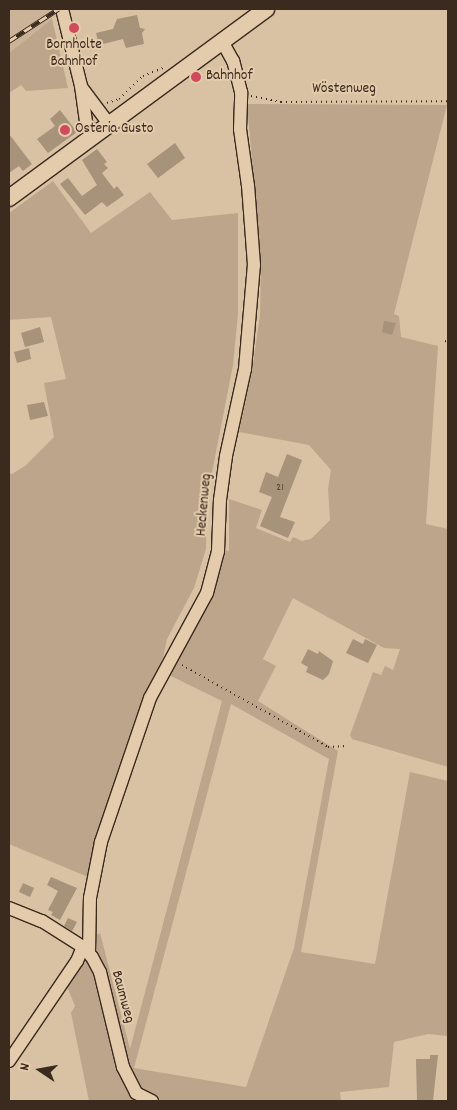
<!DOCTYPE html>
<html>
<head>
<meta charset="utf-8">
<style>
	body { margin:0 }
	#map { position:relative; width:457px; height:1110px; overflow:hidden; background:#d9c1a4; font-family:Dekko,sans-serif }
	div>[style] { position:absolute }
	[style*='--x'] { left:calc(var(--x)*1px); top:calc(var(--y)*1px); width:calc(var(--w)*1px); rotate:calc(var(--a)*1deg) }
	.built>* { inset:0; background:#cab397 }
	.green>* { inset:0; background:#bca58a }
	.building>* { inset:0; background:#a7927a }
	.path>* { height:2px; margin-top:-1px; transform-origin:0; background:repeating-linear-gradient(90deg,#3b2a1e 0 1px,transparent 0 5px) }
	.roads { filter:drop-shadow(1px 0 #3b2a1e) drop-shadow(-1px 0 #3b2a1e) drop-shadow(0 1px #3b2a1e) drop-shadow(0 -1px #3b2a1e) }
	.minor>* { height:12px; margin:-6px; padding:0 6px; transform-origin:6px; border-radius:6px; background:#e3cbac }
	.major>* { height:16px; margin:-8px; padding:0 8px; transform-origin:8px; border-radius:8px; background:#e3cbac }
	.rail>* { height:5px; margin-top:-2.5px; transform-origin:0; background:repeating-linear-gradient(90deg,#e3cbac 0 9px,#3b2a1e 0 18px); box-sizing:border-box; border-block:1px solid #3b2a1e }
	.dots>* { width:14px; height:14px; translate:-50% -50%; box-sizing:border-box; border:2px solid #e3cbac; border-radius:50% }
	span { translate:-50% -50%; white-space:nowrap; text-align:center; line-height:1.15; -webkit-text-stroke:4px #e3cbac; paint-order:stroke }
	.number-label { font-size:12px; color:#564435 }
	.number-label span { -webkit-text-stroke-width:0 }
	.poi-label { font-size:15px; color:#3b2a1e }
	.left { translate:0 -50%; text-align:left }
	.street-label { font-size:15px; color:#3b2a1e }
	.frame { position:absolute; inset:0; border:10px solid #3b2a1e; pointer-events:none }
	.north { position:absolute; left:15px; top:1045px; width:50px; height:50px; -webkit-text-stroke:4px #e3cbac; paint-order:stroke; rotate:282deg; font-size:14px; font-weight:700; line-height:20px; text-align:center; color:#3b2a1e }
	.north::after { content:''; display:block; margin:auto; width:18px; height:22px; background:#3b2a1e; clip-path:polygon(50% 0,100% 100%,50% 72%,0 100%) }
</style>
</head>
<body>
<div id="map">
	<div class="built">
		<i style="clip-path:polygon(9px 9px,50px 9px,52px 19px,9px 53px)"></i>
	</div>
	<div class="green">
		<i style="clip-path:polygon(52px 19px,68px 88px,26px 91px,21px 85px,9px 93px,9px 53px)"></i>
		<i style="clip-path:polygon(evenodd,247px 104px,447px 105px,394px 314px,399px 316px,401px 337px,438px 346px,426px 524px,448px 529px,448px 767px,352px 739px,350px 735px,373px 672px,381px 675px,385px 666px,393px 670px,400px 649px,384px 648px,293px 598px,263px 659px,276px 666px,258px 701px,338px 751px,301px 952px,375px 964px,410px 772px,448px 781px,448px 1036px,428px 1034px,394px 1042px,389px 1087px,340px 1092px,341px 1101px,89px 1101px,71px 1013px,75px 1006px,66px 984px,85px 956px,97px 959px,94px 936px,100px 933px,130px 1049px,222px 701px,167px 674px,213px 591px,225px 550px,229px 551px,229px 499px,262px 510px,256px 528px,290px 542px,293px 537px,302px 541px,311px 539px,330px 520px,328px 489px,331px 470px,309px 445px,239px 432px,252px 371px,260px 315px,261px 261px,247px 104px,231px 704px,329px 759px,294px 948px,246px 1087px,134px 1068px,231px 704px)"></i>
		<i style="clip-path:polygon(53px 181px,91px 233px,150px 192px,172px 220px,238px 213px,238px 314px,233px 365px,207px 498px,206px 549px,194px 588px,167px 639px,163px 658px,146px 696px,88px 877px,9px 844px,9px 473px,12px 474px,25px 466px,54px 437px,44px 383px,66px 379px,51px 317px,9px 320px,9px 213px)"></i>
	</div>
	<div class="building">
		<i style="clip-path:polygon(137px 15px,140px 28px,145px 29px,142px 33px,144px 44px,126px 48px,123px 39px,99px 45px,96px 33px,113px 29px,117px 19px)"></i>
		<i style="clip-path:polygon(60px 110px,77px 132px,48px 153px,37px 139px,55px 126px,50px 119px)"></i>
		<i style="clip-path:polygon(9px 134px,32px 164px,23px 171px,19px 166px,9px 173px)"></i>
		<i style="clip-path:polygon(175px 143px,185px 158px,158px 178px,147px 164px)"></i>
		<i style="clip-path:polygon(97px 149px,107px 162px,104px 164px,108px 168px,102px 173px,114px 189px,117px 186px,124px 195px,107px 207px,102px 202px,85px 215px,60px 184px,68px 178px,82px 196px,97px 185px,82px 160px)"></i>
		<i style="clip-path:polygon(384px 321px,396px 323px,392px 335px,382px 332px)"></i>
		<i style="clip-path:polygon(40px 327px,44px 342px,25px 347px,21px 333px)"></i>
		<i style="clip-path:polygon(29px 348px,31px 359px,17px 363px,14px 352px)"></i>
		<i style="clip-path:polygon(44px 402px,48px 416px,30px 420px,27px 405px)"></i>
		<i style="clip-path:polygon(287px 454px,302px 460px,280px 517px,295px 522px,288px 538px,260px 526px,272px 497px,259px 492px,266px 472px,278px 477px)"></i>
		<i style="clip-path:polygon(353px 639px,363px 644px,365px 639px,377px 645px,368px 663px,346px 653px)"></i>
		<i style="clip-path:polygon(308px 649px,318px 654px,319px 651px,333px 661px,329px 674px,323px 680px,306px 672px,308px 667px,301px 663px)"></i>
		<i style="clip-path:polygon(51px 877px,77px 888px,60px 920px,51px 915px,53px 912px,48px 910px,58px 891px,47px 885px)"></i>
		<i style="clip-path:polygon(23px 883px,34px 888px,30px 897px,19px 892px)"></i>
		<i style="clip-path:polygon(68px 918px,77px 922px,72px 931px,64px 926px)"></i>
		<i style="clip-path:polygon(430px 1055px,438px 1055px,433px 1101px,417px 1101px,416px 1059px,430px 1059px)"></i>
	</div>
	<div class="path">
		<i style="--x:251;--y:96;--w:31;--a:11"></i>
		<i style="--x:281;--y:102;--w:167;--a:-0.3"></i>
		<i style="--x:107;--y:103;--w:13;--a:-18"></i>
		<i style="--x:119;--y:99;--w:33;--a:-44"></i>
		<i style="--x:143;--y:76;--w:22;--a:-22"></i>
		<i style="--x:445;--y:341;--w:3;--a:18"></i>
		<i style="--x:182;--y:665;--w:167;--a:29.3"></i>
		<i style="--x:328;--y:747;--w:18;--a:-3"></i>
	</div>
	<div class="roads">
		<div class="minor">
			<i style="--x:62;--y:9;--w:79;--a:76.1"></i>
			<i style="--x:81;--y:86;--w:37;--a:82"></i>
			<i style="--x:86;--y:123;--w:15;--a:53"></i>
			<i style="--x:82;--y:88;--w:45;--a:53.1"></i>
			<i style="--x:9;--y:908;--w:35;--a:22"></i>
			<i style="--x:42;--y:921;--w:49;--a:32.4"></i>
			<i style="--x:83;--y:947;--w:13;--a:48"></i>
			<i style="--x:92;--y:957;--w:17;--a:62"></i>
			<i style="--x:100;--y:972;--w:98;--a:76.4"></i>
			<i style="--x:123;--y:1067;--w:29;--a:63"></i>
			<i style="--x:136;--y:1093;--w:18;--a:27"></i>
			<i style="--x:89;--y:953;--w:55;--a:-89"></i>
			<i style="--x:90;--y:898;--w:57;--a:-78.9"></i>
			<i style="--x:101;--y:842;--w:152;--a:-71.2"></i>
			<i style="--x:150;--y:698;--w:119;--a:-61.5"></i>
			<i style="--x:207;--y:593;--w:43;--a:-75.3"></i>
			<i style="--x:218;--y:551;--w:51;--a:-87.8"></i>
			<i style="--x:220;--y:500;--w:44;--a:-82.2"></i>
			<i style="--x:226;--y:456;--w:89;--a:-77.7"></i>
			<i style="--x:245;--y:369;--w:104;--a:-85.1"></i>
			<i style="--x:254;--y:265;--w:79;--a:-94.3"></i>
			<i style="--x:248;--y:186;--w:58;--a:-98"></i>
			<i style="--x:240;--y:129;--w:37;--a:-88"></i>
			<i style="--x:241;--y:92;--w:32;--a:-104"></i>
			<i style="--x:233;--y:61;--w:23;--a:-119"></i>
			<i style="--x:9;--y:1061;--w:121;--a:-55.8"></i>
			<i style="--x:77;--y:961;--w:15;--a:-67"></i>
		</div>
		<div class="major">
			<i style="--x:9;--y:198;--w:319;--a:-36.3"></i>
		</div>
	</div>
	<div class="rail">
		<i style="--x:9;--y:41;--w:59;--a:-33.1"></i>
	</div>
	<div class="dots">
		<i style="left:74px;top:28px;background:#d1495b"></i>
		<i style="left:196px;top:77px;background:#d1495b"></i>
		<i style="left:65px;top:130px;background:#d1495b"></i>
	</div>
	<div class="number-label">
		<span style="left:280px;top:488px">21</span>
	</div>
	<div class="poi-label">
		<span style="left:74px;top:54px">Bornholte<br>Bahnhof</span>
		<span class="left" style="left:206px;top:77px">Bahnhof</span>
		<span class="left" style="left:75px;top:130px">Osteria Gusto</span>
	</div>
	<div class="street-label">
		<span style="left:344px;top:90px">Wöstenweg</span>
		<span style="left:205px;top:505px;rotate:-85deg">Heckenweg</span>
		<span style="left:122px;top:997px;rotate:75deg">Baumweg</span>
	</div>
	<div class="frame"></div>
	<div class="north">N</div>
</div>
</body>
</html>
